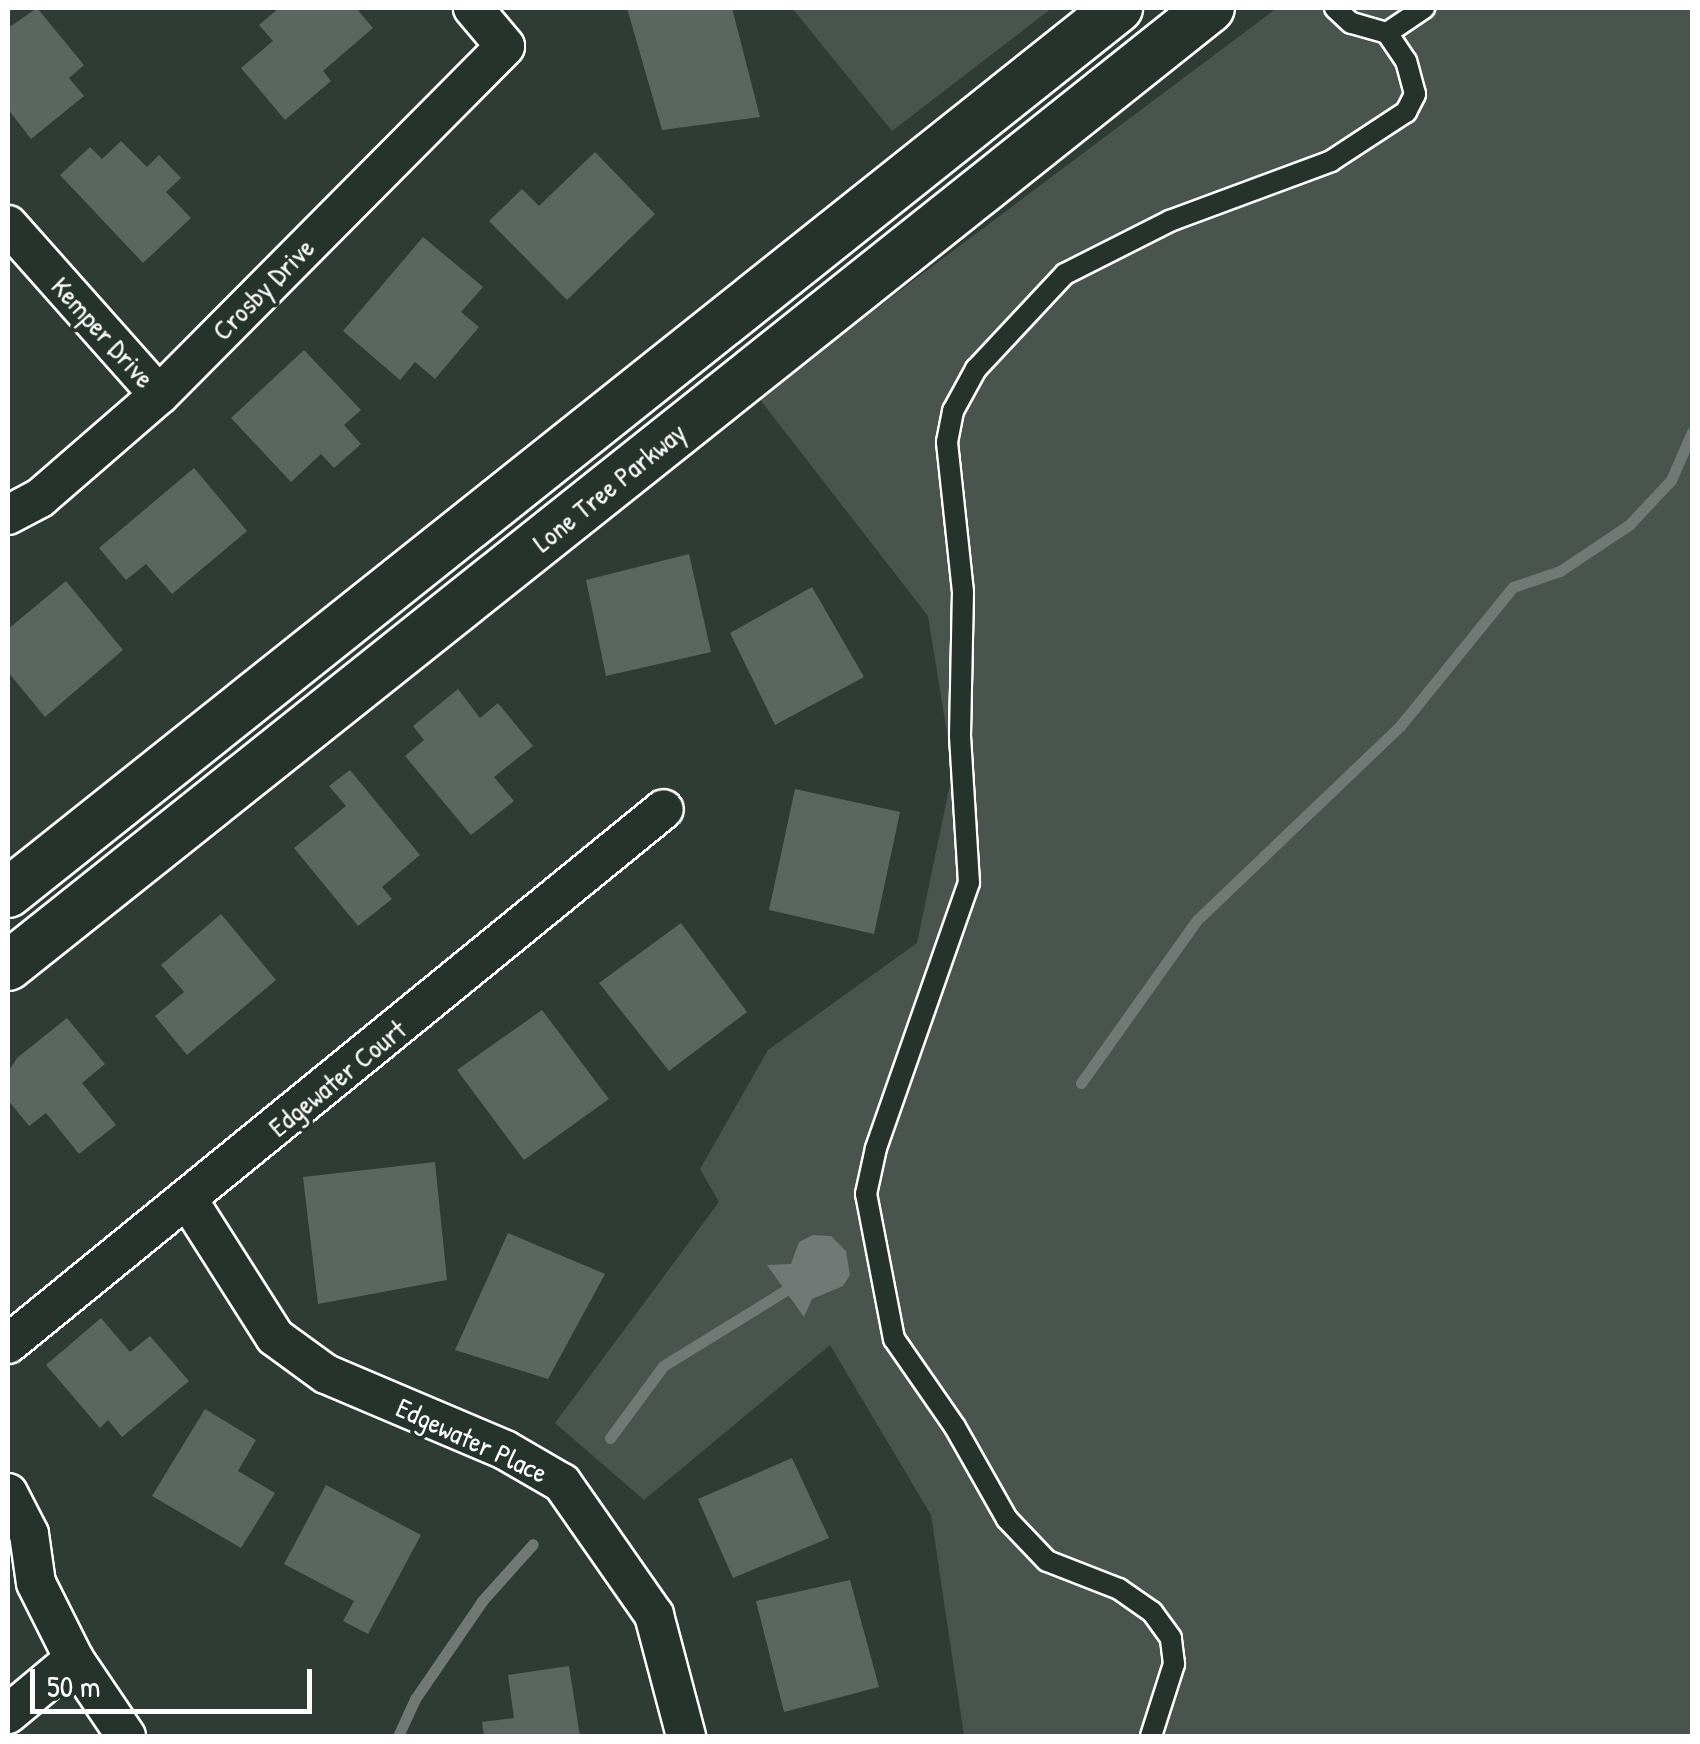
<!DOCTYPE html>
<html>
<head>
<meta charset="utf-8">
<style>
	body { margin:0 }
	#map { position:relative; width:1700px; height:1744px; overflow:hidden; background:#2f3b35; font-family:"Patrick Hand",sans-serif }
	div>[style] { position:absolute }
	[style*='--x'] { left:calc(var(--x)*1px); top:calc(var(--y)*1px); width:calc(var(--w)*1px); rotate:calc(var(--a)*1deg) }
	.green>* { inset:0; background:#4a544f }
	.water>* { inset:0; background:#707975 }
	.stream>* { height:11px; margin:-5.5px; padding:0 5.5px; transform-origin:5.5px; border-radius:5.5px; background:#707975 }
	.building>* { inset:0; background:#5b6661 }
	.roads { filter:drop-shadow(2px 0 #fff) drop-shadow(-2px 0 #fff) drop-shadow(0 2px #fff) drop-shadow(0 -2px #fff) }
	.service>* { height:20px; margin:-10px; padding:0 10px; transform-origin:10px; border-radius:10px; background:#26332d }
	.minor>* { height:38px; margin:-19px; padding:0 19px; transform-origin:19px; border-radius:19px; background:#26332d }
	.tertiary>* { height:48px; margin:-24px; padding:0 24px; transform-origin:24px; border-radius:24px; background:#26332d }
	span { translate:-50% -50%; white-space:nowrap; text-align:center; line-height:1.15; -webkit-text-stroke:8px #26332d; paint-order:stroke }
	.street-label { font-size:28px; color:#fff }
	.frame { position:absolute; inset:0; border:10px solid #fff; pointer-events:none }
	.scale { position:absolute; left:30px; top:1669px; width:282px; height:45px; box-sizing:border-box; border:5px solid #fff; border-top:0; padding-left:12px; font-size:30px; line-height:35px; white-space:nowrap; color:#fff; -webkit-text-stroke:8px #26332d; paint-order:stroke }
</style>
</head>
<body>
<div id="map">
	<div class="green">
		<i style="clip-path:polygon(792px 8px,1052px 8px,892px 131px)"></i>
		<i style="clip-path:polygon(1277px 8px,1692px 8px,1692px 1736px,964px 1736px,931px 1515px,830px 1345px,644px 1500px,555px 1423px,719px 1202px,700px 1169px,768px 1050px,917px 943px,953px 770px,928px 616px,758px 397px)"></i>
	</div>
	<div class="water">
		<i style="clip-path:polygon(813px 1235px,831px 1236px,846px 1251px,850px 1275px,843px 1286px,812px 1299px,804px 1317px,767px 1265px,791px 1264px,799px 1242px)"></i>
	</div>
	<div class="stream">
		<i style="--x:1081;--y:1083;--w:200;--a:-54.6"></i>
		<i style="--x:1197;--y:920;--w:281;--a:-43.7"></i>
		<i style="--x:1400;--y:726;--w:179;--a:-50.9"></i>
		<i style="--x:1513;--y:587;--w:50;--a:-18.8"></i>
		<i style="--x:1560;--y:571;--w:83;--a:-33.7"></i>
		<i style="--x:1629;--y:525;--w:62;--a:-47"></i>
		<i style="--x:1671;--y:480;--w:52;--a:-66.4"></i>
		<i style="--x:610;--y:1438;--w:89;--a:-53.6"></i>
		<i style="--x:663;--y:1366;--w:156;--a:-31.7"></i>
		<i style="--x:398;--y:1736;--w:41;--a:-65.3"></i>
		<i style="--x:415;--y:1699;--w:119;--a:-55.6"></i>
		<i style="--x:482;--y:1601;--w:76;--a:-48.2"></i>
	</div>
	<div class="building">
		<i style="clip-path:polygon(37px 8px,84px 65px,69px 78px,84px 96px,31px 139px,8px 109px,8px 28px)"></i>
		<i style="clip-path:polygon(279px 8px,356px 8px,373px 28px,323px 71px,331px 81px,285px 120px,241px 68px,273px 41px,259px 25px)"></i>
		<i style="clip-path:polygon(627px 8px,732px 8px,760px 117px,662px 130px)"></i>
		<i style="clip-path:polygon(121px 141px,147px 167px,159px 155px,181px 178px,166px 192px,191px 218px,143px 263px,60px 175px,90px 147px,102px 159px)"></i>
		<i style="clip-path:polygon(595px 152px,655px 214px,567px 300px,489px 221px,522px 189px,539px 206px)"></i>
		<i style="clip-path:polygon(423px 237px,483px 287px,461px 312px,479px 327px,435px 379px,415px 362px,400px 380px,343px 331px)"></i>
		<i style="clip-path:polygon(304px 350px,361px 410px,344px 425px,361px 444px,334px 468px,321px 454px,291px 482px,231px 418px)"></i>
		<i style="clip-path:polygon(194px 468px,247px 531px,172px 594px,146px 564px,126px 580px,99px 548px)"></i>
		<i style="clip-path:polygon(689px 554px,711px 652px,606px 676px,586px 580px)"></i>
		<i style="clip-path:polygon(66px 581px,123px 650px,45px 717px,8px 672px,8px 629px)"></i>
		<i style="clip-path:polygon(812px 587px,864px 677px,775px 725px,730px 633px)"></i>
		<i style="clip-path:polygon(458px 689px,480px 718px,498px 703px,533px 746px,494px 777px,514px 801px,471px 835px,405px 756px,424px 740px,413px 726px)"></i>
		<i style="clip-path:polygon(350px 770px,420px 855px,382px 887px,392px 899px,358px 926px,294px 848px,346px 806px,329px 786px)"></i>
		<i style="clip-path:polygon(795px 789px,900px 812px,874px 934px,769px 910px)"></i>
		<i style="clip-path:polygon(221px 914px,276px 980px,187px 1055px,155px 1016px,184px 992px,161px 965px)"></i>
		<i style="clip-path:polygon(681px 923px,747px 1012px,669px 1071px,599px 983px)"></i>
		<i style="clip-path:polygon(542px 1010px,609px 1099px,524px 1160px,457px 1070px)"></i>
		<i style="clip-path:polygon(67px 1018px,105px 1064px,82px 1083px,116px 1125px,79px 1154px,46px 1113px,29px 1126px,8px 1100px,8px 1072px,17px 1058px)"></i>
		<i style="clip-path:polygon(435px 1162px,447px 1280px,318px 1304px,303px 1177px)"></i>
		<i style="clip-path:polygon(508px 1233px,605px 1274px,548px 1379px,455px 1350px)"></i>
		<i style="clip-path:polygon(101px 1318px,130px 1352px,150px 1336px,189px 1381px,122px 1437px,108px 1420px,100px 1428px,46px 1365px)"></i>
		<i style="clip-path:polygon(205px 1409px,256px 1440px,238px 1471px,275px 1493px,241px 1548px,152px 1496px)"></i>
		<i style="clip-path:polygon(792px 1458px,829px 1538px,733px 1578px,698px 1499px)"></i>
		<i style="clip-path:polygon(326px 1485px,421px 1535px,368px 1634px,343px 1621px,354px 1601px,284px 1564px)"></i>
		<i style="clip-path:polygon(850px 1580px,879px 1687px,784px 1712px,756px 1601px)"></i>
		<i style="clip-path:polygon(569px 1666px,580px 1736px,484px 1736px,482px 1722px,514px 1718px,508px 1675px)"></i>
	</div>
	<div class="roads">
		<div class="service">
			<i style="--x:1387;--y:33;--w:45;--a:-34"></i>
			<i style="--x:1151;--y:1736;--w:76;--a:-72.3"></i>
			<i style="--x:1174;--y:1664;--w:26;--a:-97"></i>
			<i style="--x:1171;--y:1638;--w:32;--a:-126"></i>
			<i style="--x:1152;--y:1612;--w:40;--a:-145.1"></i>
			<i style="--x:1119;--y:1589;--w:77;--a:-158.7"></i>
			<i style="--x:1047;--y:1561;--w:58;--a:-133.6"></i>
			<i style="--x:1007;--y:1519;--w:106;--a:-119.5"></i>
			<i style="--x:955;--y:1427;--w:107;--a:-124.7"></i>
			<i style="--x:894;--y:1339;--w:148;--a:-100.9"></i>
			<i style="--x:866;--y:1194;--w:47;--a:-77.7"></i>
			<i style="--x:876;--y:1148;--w:281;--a:-70.7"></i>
			<i style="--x:969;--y:883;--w:148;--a:-93.5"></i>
			<i style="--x:960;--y:735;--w:143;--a:-88.8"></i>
			<i style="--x:963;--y:592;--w:151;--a:-96.1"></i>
			<i style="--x:947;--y:442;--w:32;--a:-79"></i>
			<i style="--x:953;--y:411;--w:48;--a:-61.3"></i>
			<i style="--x:976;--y:369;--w:130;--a:-46.9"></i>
			<i style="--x:1065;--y:274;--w:118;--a:-26.8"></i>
			<i style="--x:1170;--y:221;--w:172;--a:-20.4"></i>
			<i style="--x:1331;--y:161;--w:90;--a:-33.2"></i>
			<i style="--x:1406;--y:112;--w:20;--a:-63"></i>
			<i style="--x:1415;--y:94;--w:34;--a:-105"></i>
			<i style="--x:1406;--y:61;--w:34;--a:-124"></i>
			<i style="--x:1387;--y:33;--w:37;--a:-164"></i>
			<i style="--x:1351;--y:23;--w:22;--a:-137"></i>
		</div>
		<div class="minor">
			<i style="--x:8;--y:225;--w:227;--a:48.4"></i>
			<i style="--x:8;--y:515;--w:36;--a:-28"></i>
			<i style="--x:40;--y:498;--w:157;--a:-40.9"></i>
			<i style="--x:159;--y:395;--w:491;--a:-45.2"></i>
			<i style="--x:505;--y:46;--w:50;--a:-130.1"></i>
			<i style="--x:188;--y:1200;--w:162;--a:57.6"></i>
			<i style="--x:275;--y:1337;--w:63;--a:36"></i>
			<i style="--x:326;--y:1374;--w:194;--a:23"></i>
			<i style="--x:505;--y:1450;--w:66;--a:30.1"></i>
			<i style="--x:562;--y:1483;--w:161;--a:55.1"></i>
			<i style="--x:654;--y:1615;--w:125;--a:75.2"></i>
			<i style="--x:8;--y:1344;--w:846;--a:-39.2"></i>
			<i style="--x:8;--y:1493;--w:46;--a:62.9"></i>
			<i style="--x:29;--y:1534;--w:49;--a:81.9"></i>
			<i style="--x:36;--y:1583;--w:85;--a:63.4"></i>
			<i style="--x:74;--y:1659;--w:93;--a:56"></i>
			<i style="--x:8;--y:1714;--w:86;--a:-39.8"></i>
		</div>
		<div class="tertiary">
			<i style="--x:8;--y:893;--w:1420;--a:-38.57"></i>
			<i style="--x:8;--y:966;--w:1537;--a:-38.56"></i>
		</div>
	</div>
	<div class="street-label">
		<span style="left:263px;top:289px;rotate:-45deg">Crosby Drive</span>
		<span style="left:103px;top:332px;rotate:48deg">Kemper Drive</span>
		<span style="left:609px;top:487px;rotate:-39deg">Lone Tree Parkway</span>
		<span style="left:337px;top:1078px;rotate:-39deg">Edgewater Court</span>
		<span style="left:472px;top:1440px;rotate:25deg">Edgewater Place</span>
	</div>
	<div class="frame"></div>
	<div class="scale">50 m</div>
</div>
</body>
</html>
